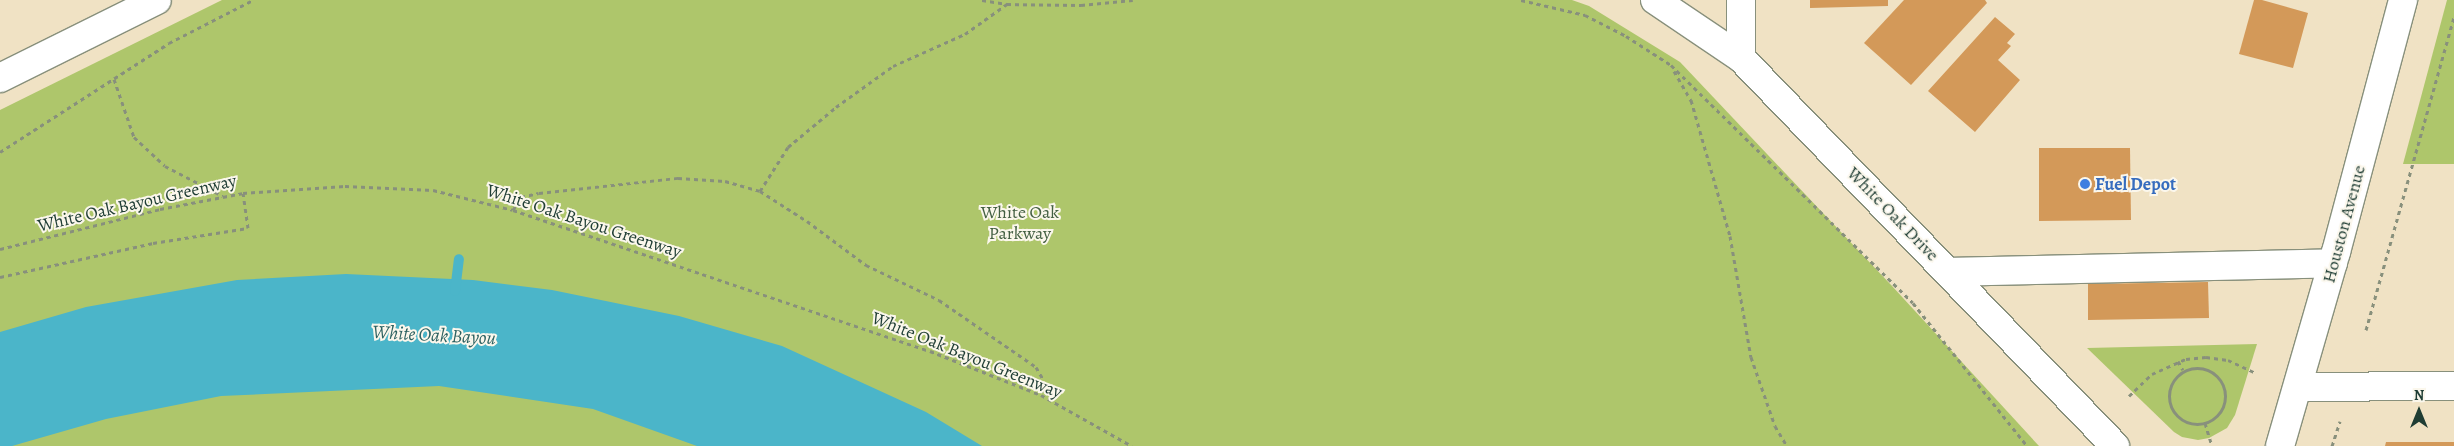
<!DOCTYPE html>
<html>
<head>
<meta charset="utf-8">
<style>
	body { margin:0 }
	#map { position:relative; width:2454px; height:446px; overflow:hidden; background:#f0e2c4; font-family:Alegreya,serif }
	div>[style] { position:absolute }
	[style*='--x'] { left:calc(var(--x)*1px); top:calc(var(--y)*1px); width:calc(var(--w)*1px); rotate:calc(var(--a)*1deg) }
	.green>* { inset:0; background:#aec66b }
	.water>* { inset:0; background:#4bb5c9 }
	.stream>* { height:10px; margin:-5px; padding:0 5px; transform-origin:5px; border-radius:5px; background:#4bb5c9 }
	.building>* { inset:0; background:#d39959 }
	.path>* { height:3px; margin-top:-1.5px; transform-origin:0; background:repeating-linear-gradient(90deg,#88907c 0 4px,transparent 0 8px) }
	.path>.ring { margin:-1.5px; padding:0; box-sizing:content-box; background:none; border:3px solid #88907c; border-radius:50% }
	.roads { filter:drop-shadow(1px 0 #88907c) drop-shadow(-1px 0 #88907c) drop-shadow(0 1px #88907c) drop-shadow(0 -1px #88907c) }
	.minor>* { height:28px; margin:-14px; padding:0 14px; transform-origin:14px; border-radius:14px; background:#fff }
	.major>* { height:28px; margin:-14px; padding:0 14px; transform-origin:14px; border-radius:14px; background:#fff }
	.dots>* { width:14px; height:14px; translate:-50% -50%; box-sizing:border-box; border:2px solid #fbf7ec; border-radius:50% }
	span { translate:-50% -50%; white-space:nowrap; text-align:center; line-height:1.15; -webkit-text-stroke:4px #fbf7ec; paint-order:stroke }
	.shop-label { font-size:18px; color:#366cbe; font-weight:700 }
	.left { translate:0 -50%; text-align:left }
	.street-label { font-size:18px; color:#1f3d34 }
	.park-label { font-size:18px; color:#435f42 }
	.water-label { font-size:19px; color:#2c6161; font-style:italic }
	.north { position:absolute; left:2394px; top:386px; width:50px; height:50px; -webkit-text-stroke:4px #fbf7ec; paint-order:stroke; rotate:0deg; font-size:14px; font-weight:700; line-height:20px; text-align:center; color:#1f3d34 }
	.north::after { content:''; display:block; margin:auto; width:18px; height:22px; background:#1f3d34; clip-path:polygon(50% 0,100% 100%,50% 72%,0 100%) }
</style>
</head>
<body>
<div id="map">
	<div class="green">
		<i style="clip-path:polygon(222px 0,1572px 0,1589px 6px,1680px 62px,1892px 286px,2039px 446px,0 446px,0 110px)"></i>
		<i style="clip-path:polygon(2447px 0,2454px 0,2454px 164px,2403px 164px)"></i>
		<i style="clip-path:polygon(2257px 344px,2235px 415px,2227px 428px,2209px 438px,2198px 440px,2182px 437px,2174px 432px,2087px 348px)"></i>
	</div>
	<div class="water">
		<i style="clip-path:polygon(346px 274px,473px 280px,552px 290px,679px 316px,782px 346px,926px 412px,982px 446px,697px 446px,593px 409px,439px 386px,221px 396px,106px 419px,12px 446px,0 446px,0 332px,86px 307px,237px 280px)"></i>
	</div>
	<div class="stream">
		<i style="--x:455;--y:291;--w:32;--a:-83"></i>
	</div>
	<div class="building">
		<i style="clip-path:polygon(1810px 0,1888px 0,1888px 6px,1810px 8px)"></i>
		<i style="clip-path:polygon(1904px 0,1985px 0,1987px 3px,1911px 85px,1864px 43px)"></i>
		<i style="clip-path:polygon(2254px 0,2262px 0,2308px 13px,2293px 68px,2239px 54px)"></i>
		<i style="clip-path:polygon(1995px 17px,2015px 34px,2007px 43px,2011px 46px,1998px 60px,2020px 80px,1975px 132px,1928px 91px)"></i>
		<i style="clip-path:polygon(2039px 148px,2130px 148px,2131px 220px,2039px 221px)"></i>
		<i style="clip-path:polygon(2208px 282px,2209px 318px,2088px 320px,2088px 284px)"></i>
		<i style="clip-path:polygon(2386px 442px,2454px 442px,2454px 446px,2385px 446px)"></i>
	</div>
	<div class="path">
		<i style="--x:982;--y:0;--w:25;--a:9"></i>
		<i style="--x:1007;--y:4;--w:74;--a:0.8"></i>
		<i style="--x:1081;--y:5;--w:52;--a:-5.5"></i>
		<i style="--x:1521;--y:0;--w:66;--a:13.2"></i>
		<i style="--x:1585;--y:15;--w:46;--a:27.1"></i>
		<i style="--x:1626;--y:36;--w:54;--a:32.8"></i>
		<i style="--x:1671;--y:65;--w:339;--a:44.5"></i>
		<i style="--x:1913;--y:303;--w:183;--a:51.4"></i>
		<i style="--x:1674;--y:71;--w:34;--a:60"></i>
		<i style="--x:1691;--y:100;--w:141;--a:74"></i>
		<i style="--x:1730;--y:236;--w:123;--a:80.2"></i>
		<i style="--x:1751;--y:357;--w:73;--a:70.8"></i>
		<i style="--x:1775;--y:426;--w:23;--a:59"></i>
		<i style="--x:114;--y:79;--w:61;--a:71"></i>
		<i style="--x:134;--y:137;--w:42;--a:43.1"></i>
		<i style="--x:165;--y:166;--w:65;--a:27.3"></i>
		<i style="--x:0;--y:152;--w:201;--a:-32.8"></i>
		<i style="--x:169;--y:43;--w:94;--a:-27.1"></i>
		<i style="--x:760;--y:191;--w:52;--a:-57.5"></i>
		<i style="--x:788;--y:147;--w:62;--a:-39.8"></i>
		<i style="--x:836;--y:107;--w:70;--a:-35.7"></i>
		<i style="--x:893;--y:66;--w:79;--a:-24"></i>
		<i style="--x:965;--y:34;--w:52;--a:-35.5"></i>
		<i style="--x:513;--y:210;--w:15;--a:-58"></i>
		<i style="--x:521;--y:197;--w:18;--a:-13"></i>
		<i style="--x:539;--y:193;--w:140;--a:-6.2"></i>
		<i style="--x:678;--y:178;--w:47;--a:3.7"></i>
		<i style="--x:725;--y:181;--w:36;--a:16"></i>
		<i style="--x:760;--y:191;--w:56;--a:32.6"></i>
		<i style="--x:807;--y:221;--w:74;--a:36.7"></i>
		<i style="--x:866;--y:265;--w:81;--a:25.6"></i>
		<i style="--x:939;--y:300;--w:118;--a:34.6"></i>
		<i style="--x:1036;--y:367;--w:16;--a:60"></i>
		<i style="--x:1044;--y:381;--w:14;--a:102"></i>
		<i style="--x:0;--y:249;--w:165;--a:-14"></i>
		<i style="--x:160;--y:209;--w:85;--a:-10.9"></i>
		<i style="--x:243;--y:193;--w:102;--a:-3.9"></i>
		<i style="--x:345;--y:186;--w:88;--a:2.6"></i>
		<i style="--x:433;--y:190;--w:82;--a:14"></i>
		<i style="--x:513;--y:210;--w:440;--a:18.7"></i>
		<i style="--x:930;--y:351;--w:119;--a:21.6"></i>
		<i style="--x:1041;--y:395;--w:104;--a:29.3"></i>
		<i style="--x:0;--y:277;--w:157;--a:-12.5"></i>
		<i style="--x:153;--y:243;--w:96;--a:-9"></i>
		<i style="--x:248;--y:228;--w:35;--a:-98"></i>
		<i style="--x:2366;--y:330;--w:325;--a:-74.3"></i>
		<i style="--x:2178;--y:361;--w:10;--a:61"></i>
		<i class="ring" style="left:2169px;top:368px;width:53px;height:53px"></i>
		<i style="--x:2129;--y:396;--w:32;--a:-44"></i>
		<i style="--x:2152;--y:374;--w:37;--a:-24"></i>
		<i style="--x:2186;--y:359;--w:20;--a:-6"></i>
		<i style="--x:2206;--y:357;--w:22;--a:8"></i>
		<i style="--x:2228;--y:360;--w:29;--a:25"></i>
		<i style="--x:2205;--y:423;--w:21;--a:73"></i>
		<i style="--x:2332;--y:446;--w:26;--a:-72"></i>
	</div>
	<div class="roads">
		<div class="minor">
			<i style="--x:1741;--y:0;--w:58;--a:90"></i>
			<i style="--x:1949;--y:272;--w:384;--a:-1.3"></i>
			<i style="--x:2298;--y:387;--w:156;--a:-0.4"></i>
		</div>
		<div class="major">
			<i style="--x:1655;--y:0;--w:104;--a:34"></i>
			<i style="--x:1741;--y:58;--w:539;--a:46.05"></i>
			<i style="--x:0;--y:78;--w:175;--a:-26.4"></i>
			<i style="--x:2280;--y:446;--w:202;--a:-73.9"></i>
			<i style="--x:2336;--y:252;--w:261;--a:-75.1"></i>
		</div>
	</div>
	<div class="dots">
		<i style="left:2085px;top:184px;background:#3f7fe0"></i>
	</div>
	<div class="shop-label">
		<span class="left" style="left:2095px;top:184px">Fuel Depot</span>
	</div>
	<div class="street-label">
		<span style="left:137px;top:203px;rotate:-13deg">White Oak Bayou Greenway</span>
		<span style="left:1893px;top:214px;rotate:46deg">White Oak Drive</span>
		<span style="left:584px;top:221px;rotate:18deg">White Oak Bayou Greenway</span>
		<span style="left:2344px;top:224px;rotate:-75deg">Houston Avenue</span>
		<span style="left:967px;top:355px;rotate:22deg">White Oak Bayou Greenway</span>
	</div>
	<div class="park-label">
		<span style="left:1020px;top:223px">White Oak<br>Parkway</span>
	</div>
	<div class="water-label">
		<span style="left:434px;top:336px;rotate:3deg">White Oak Bayou</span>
	</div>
	<div class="north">N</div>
</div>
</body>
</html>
